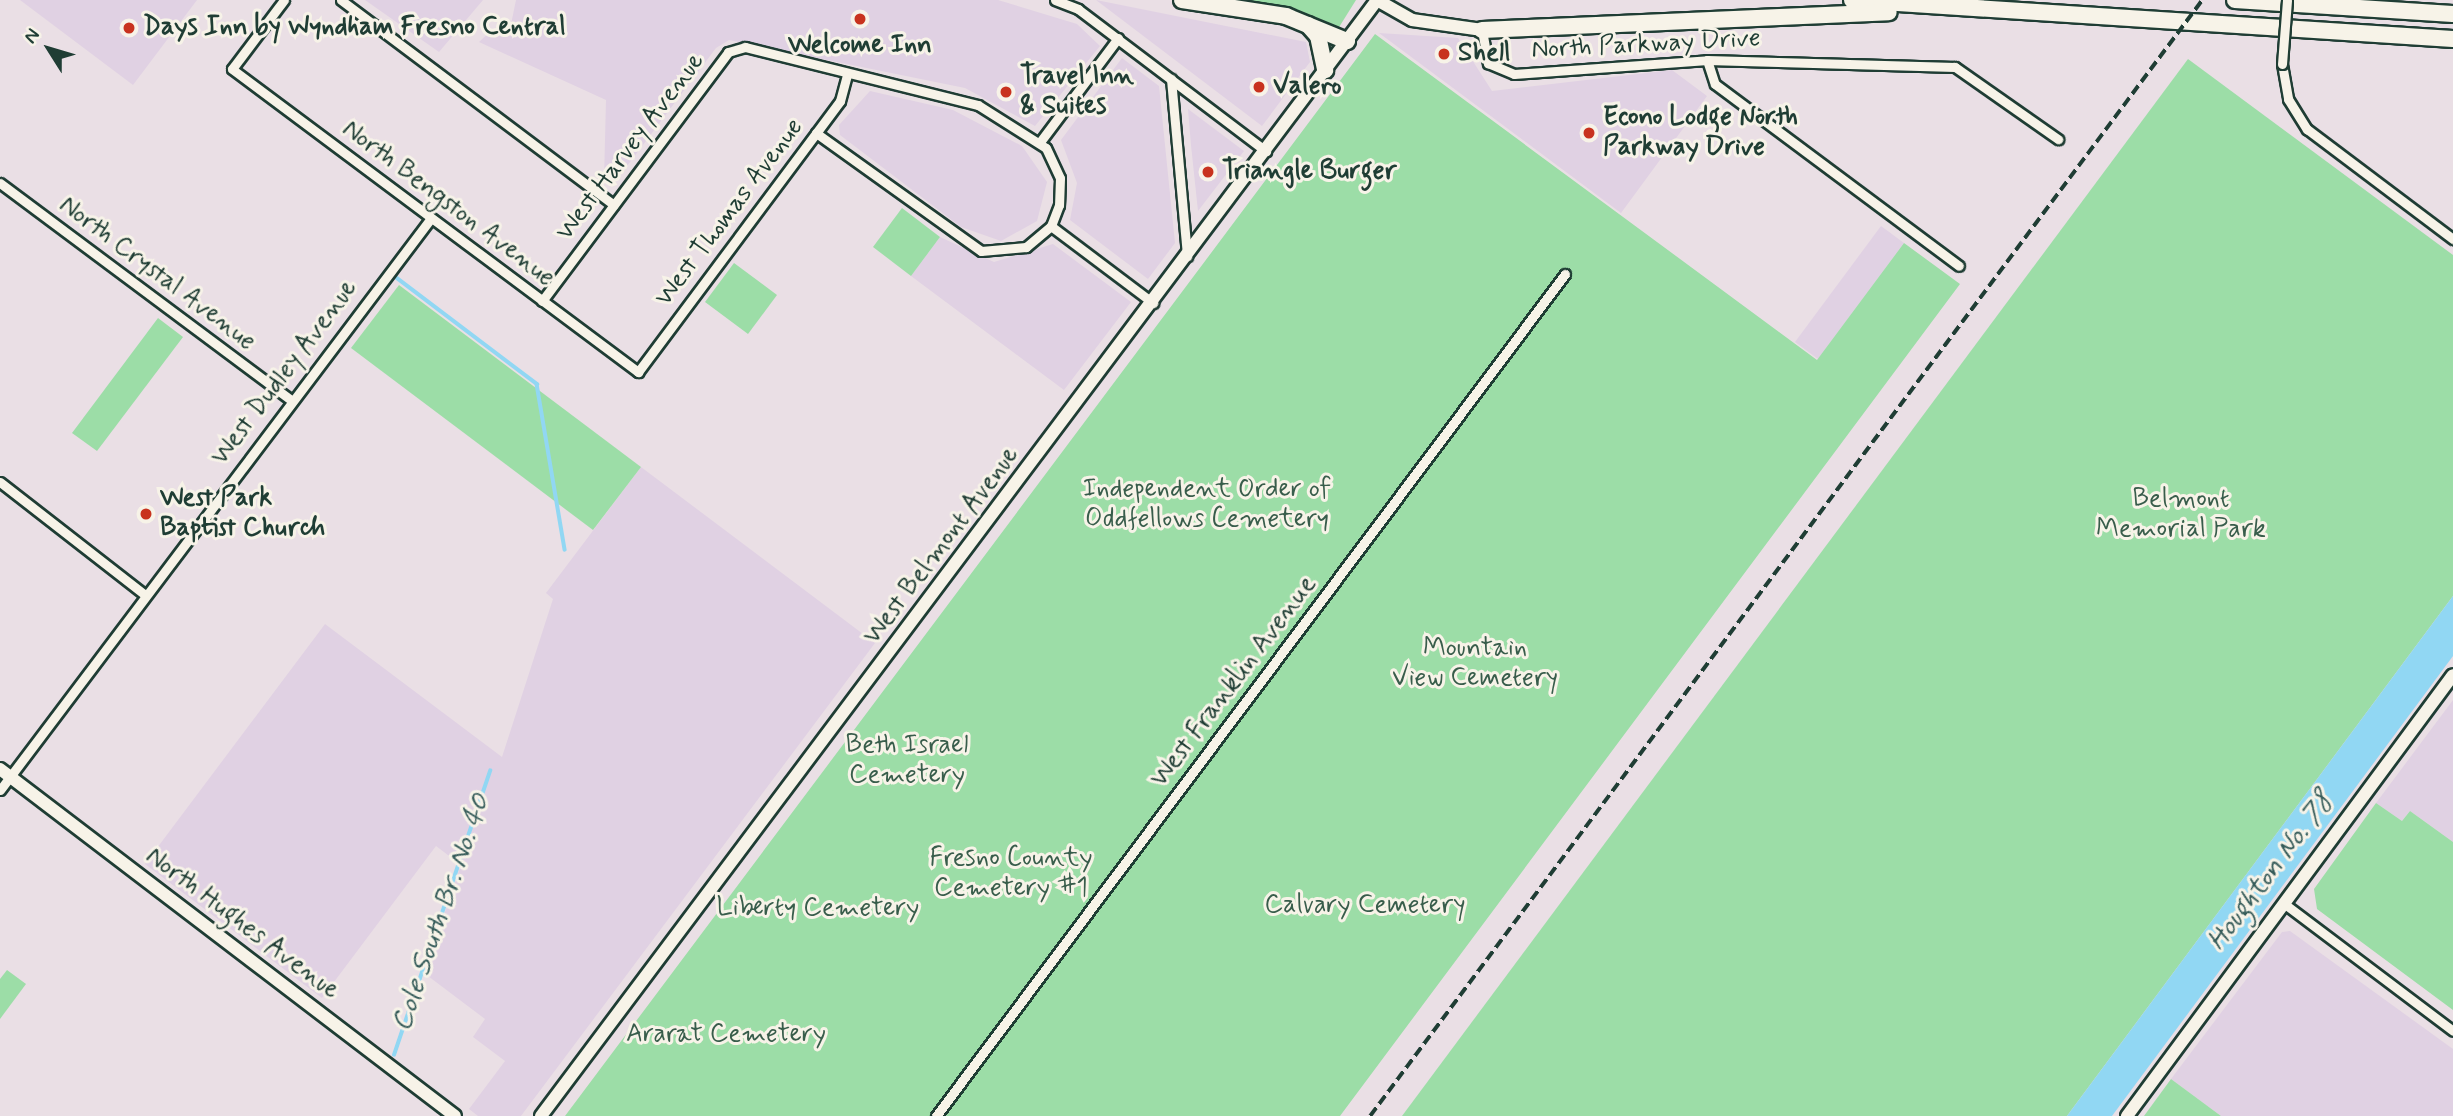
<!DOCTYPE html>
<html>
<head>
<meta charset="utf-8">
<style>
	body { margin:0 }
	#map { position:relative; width:2453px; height:1116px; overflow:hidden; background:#eadfe5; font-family:Mynerve,sans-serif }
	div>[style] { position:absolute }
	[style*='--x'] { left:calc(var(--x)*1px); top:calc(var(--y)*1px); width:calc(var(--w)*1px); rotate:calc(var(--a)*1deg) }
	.built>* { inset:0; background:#e0d1e3 }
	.green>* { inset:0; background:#9cdda7 }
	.water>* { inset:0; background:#91d7f3 }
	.stream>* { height:3.5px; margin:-1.75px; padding:0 1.75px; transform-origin:1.75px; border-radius:1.75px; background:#91d7f3 }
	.roads { filter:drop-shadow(2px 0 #1f3d34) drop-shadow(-2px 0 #1f3d34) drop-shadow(0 2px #1f3d34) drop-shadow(0 -2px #1f3d34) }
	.street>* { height:9px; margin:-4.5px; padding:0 4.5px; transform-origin:4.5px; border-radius:4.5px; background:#f7f3e8 }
	.secondary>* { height:12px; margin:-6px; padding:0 6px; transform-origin:6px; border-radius:6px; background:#f7f3e8 }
	.highway>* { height:16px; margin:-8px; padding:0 8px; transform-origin:8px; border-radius:8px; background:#f7f3e8 }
	.rail>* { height:3.5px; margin-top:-1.75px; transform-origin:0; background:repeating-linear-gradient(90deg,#1f3d34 0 10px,transparent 0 15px) }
	.bridges { filter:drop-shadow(2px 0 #1f3d34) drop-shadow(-2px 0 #1f3d34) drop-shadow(0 2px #1f3d34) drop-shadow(0 -2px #1f3d34) }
	.street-bridge>* { height:9px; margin:-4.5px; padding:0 4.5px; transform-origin:4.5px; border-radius:4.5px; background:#f7f3e8 }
	.dots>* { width:19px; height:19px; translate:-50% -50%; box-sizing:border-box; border:4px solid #f7f3e8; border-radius:50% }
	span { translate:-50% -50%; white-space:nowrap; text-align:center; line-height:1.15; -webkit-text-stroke:6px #f7f3e8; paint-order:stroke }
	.poi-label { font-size:26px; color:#1f3d34; font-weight:700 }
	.left { translate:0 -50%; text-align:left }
	.street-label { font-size:26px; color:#1f3d34 }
	.park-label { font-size:26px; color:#385d4b }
	.water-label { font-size:28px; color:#365c5a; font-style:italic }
	.north { position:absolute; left:14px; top:14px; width:70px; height:70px; -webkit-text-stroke:5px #f7f3e8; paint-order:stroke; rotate:307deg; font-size:19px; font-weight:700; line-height:28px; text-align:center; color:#1f3d34 }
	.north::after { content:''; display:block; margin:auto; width:24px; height:32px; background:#1f3d34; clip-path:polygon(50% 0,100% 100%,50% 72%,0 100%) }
</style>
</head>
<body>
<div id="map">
	<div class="built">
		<i style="clip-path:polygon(20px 0,197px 0,133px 85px)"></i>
		<i style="clip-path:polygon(365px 0,483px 0,439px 52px)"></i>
		<i style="clip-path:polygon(516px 0,998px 0,1077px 24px,1100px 46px,1035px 126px,965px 88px,729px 40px,716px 48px,618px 178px,604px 180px,606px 100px,479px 42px,493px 29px,509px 34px)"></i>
		<i style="clip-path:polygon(1096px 0,1306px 42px,1310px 62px,1262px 126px)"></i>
		<i style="clip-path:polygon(1379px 33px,1458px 38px,1492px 91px,1672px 70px,1707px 96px,1621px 213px)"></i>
		<i style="clip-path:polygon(1122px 58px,1159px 86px,1175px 243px,1148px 279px,1070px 220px,1077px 183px,1061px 140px)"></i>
		<i style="clip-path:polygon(870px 91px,953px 110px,1022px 146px,1047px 182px,1037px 221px,1001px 241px,961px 227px,840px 135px,839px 125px)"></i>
		<i style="clip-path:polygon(1188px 109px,1244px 151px,1198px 211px,1191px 145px)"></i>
		<i style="clip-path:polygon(1881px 226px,1904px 243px,1818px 359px,1795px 342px)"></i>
		<i style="clip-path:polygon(940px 237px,994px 262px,1053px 244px,1131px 302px,1064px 390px,911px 276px)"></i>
		<i style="clip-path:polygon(641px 467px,875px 643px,521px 1116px,478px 1116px,469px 1109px,505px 1061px,473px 1037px,485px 1019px,424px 973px,461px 865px,436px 846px,322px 998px,145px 864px,325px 624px,502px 757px,553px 599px,546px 593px)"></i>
		<i style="clip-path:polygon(2453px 700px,2453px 842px,2410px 811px,2402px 821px,2376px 803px)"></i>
		<i style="clip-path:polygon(2290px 931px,2453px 1049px,2453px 1116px,2221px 1116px,2171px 1079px,2282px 932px)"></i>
	</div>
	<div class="green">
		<i style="clip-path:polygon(1200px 0,1356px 0,1336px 32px)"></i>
		<i style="clip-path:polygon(1375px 34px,1817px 360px,1904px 243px,1960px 284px,1340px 1116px,565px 1116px)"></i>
		<i style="clip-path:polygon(2188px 59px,2453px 255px,2453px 596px,2067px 1116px,1402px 1116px)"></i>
		<i style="clip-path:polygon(902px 208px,940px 237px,911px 276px,873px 247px)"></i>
		<i style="clip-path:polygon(734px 263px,777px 295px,748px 334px,705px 302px)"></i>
		<i style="clip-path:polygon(399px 285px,641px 467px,593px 530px,351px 348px)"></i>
		<i style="clip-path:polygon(158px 318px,183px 337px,97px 451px,72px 433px)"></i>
		<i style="clip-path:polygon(2376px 803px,2402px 821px,2410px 811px,2453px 842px,2453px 1010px,2317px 909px,2314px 889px)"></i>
		<i style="clip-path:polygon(7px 970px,26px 984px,0 1019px,0 979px)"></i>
		<i style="clip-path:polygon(2171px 1079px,2221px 1116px,2144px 1116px)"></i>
	</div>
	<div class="water">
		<i style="clip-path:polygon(2453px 596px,2453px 656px,2112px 1116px,2067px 1116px)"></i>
	</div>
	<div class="stream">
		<i style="--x:397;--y:278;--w:176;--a:37.1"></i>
		<i style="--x:537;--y:384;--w:168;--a:80.4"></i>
		<i style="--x:394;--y:1055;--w:300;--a:-71.3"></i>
	</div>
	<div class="roads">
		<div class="street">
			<i style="--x:284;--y:0;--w:86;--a:127"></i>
			<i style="--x:232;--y:69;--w:507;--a:36.73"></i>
			<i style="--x:638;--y:372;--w:338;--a:-53.3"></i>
			<i style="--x:840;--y:101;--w:27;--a:-75"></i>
			<i style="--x:341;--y:0;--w:341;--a:36.9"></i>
			<i style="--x:1055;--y:0;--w:25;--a:21"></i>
			<i style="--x:1078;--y:9;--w:236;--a:37.1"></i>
			<i style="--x:1482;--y:30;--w:34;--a:80"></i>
			<i style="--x:1488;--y:63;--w:28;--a:23"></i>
			<i style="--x:1514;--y:74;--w:194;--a:-4.1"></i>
			<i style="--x:1707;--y:60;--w:248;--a:1.6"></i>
			<i style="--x:1955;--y:67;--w:126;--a:35"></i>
			<i style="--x:1707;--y:60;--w:25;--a:72"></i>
			<i style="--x:1715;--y:84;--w:304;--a:36.7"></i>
			<i style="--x:2282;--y:64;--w:36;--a:80"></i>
			<i style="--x:2288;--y:99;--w:36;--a:58"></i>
			<i style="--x:2307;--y:129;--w:183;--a:37"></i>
			<i style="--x:1171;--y:79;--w:178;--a:84.8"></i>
			<i style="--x:1040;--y:142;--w:130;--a:-53.1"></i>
			<i style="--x:0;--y:183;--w:362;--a:36.7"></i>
			<i style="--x:1051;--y:226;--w:128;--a:37"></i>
			<i style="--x:542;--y:301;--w:311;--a:-53.2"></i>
			<i style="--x:728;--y:52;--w:18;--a:-16"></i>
			<i style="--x:745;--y:47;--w:240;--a:14"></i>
			<i style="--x:978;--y:105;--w:80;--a:32.3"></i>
			<i style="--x:1046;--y:148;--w:33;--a:65"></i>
			<i style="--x:1060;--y:178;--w:27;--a:92"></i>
			<i style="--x:1059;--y:205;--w:22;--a:111"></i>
			<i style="--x:1051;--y:226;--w:33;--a:140"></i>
			<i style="--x:1026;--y:247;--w:45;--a:174.9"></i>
			<i style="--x:981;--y:251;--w:203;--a:-144.4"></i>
			<i style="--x:0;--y:482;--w:184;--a:37.9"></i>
			<i style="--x:0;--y:790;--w:716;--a:-53"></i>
			<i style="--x:2286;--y:905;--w:209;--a:37"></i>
			<i style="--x:936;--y:1116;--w:1051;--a:-53.24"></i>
		</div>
		<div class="secondary">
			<i style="--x:1377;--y:0;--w:40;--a:29.7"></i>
			<i style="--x:1412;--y:20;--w:71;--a:8.1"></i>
			<i style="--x:0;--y:769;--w:572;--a:37.33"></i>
			<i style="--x:541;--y:1116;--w:1394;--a:-53.16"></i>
			<i style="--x:2127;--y:1116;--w:548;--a:-53.53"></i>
		</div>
		<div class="highway">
			<i style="--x:1182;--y:0;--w:105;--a:8.7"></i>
			<i style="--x:1286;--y:16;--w:66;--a:22.3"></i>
			<i style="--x:1852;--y:0;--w:602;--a:3.71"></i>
			<i style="--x:2235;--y:0;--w:218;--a:3.7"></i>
			<i style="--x:1308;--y:25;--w:15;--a:48"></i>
			<i style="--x:1318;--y:36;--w:35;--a:78"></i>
			<i style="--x:1482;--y:30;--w:407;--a:-2.5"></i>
		</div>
	</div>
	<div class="rail">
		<i style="--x:1370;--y:1116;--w:1392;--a:-53.29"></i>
	</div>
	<div class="bridges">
		<div class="street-bridge">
			<i style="--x:2282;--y:64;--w:64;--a:-85.5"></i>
		</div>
	</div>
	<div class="dots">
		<i style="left:860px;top:19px;background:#c8321e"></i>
		<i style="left:129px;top:28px;background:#c8321e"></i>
		<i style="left:1444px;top:54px;background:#c8321e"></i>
		<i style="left:1259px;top:87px;background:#c8321e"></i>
		<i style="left:1006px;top:92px;background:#c8321e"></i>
		<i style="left:1589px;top:133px;background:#c8321e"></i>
		<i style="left:1208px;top:172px;background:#c8321e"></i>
		<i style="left:146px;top:514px;background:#c8321e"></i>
	</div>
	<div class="poi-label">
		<span class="left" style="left:143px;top:28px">Days Inn by Wyndham Fresno Central</span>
		<span style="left:860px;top:46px">Welcome Inn</span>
		<span class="left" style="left:1458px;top:54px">Shell</span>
		<span class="left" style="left:1020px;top:92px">Travel Inn<br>&amp; Suites</span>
		<span class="left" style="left:1273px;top:87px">Valero</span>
		<span class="left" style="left:1603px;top:133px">Econo Lodge North<br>Parkway Drive</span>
		<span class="left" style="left:1222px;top:172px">Triangle Burger</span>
		<span class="left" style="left:160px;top:514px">West Park<br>Baptist Church</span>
	</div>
	<div class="street-label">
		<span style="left:1646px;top:45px;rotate:-3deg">North Parkway Drive</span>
		<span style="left:631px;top:147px;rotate:-53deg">West Harvey Avenue</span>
		<span style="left:448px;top:204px;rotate:37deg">North Bengston Avenue</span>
		<span style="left:730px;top:213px;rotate:-53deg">West Thomas Avenue</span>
		<span style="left:157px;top:274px;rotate:37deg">North Crystal Avenue</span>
		<span style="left:285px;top:373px;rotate:-53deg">West Dudley Avenue</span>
		<span style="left:942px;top:546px;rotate:-53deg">West Belmont Avenue</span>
		<span style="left:1234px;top:682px;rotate:-53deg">West Franklin Avenue</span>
		<span style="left:242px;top:924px;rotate:37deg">North Hughes Avenue</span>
	</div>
	<div class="park-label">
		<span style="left:1207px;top:505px">Independent Order of<br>Oddfellows Cemetery</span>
		<span style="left:2181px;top:515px">Belmont<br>Memorial Park</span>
		<span style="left:1475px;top:664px">Mountain<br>View Cemetery</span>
		<span style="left:907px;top:761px">Beth Israel<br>Cemetery</span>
		<span style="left:1011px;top:874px">Fresno County<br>Cemetery #1</span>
		<span style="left:1365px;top:906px">Calvary Cemetery</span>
		<span style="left:818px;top:909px">Liberty Cemetery</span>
		<span style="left:726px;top:1035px">Ararat Cemetery</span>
	</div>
	<div class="water-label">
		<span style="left:2271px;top:872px;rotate:-53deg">Houghton No. 78</span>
		<span style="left:442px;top:913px;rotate:-71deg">Cole South Br. No. 40</span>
	</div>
	<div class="north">N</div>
</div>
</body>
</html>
